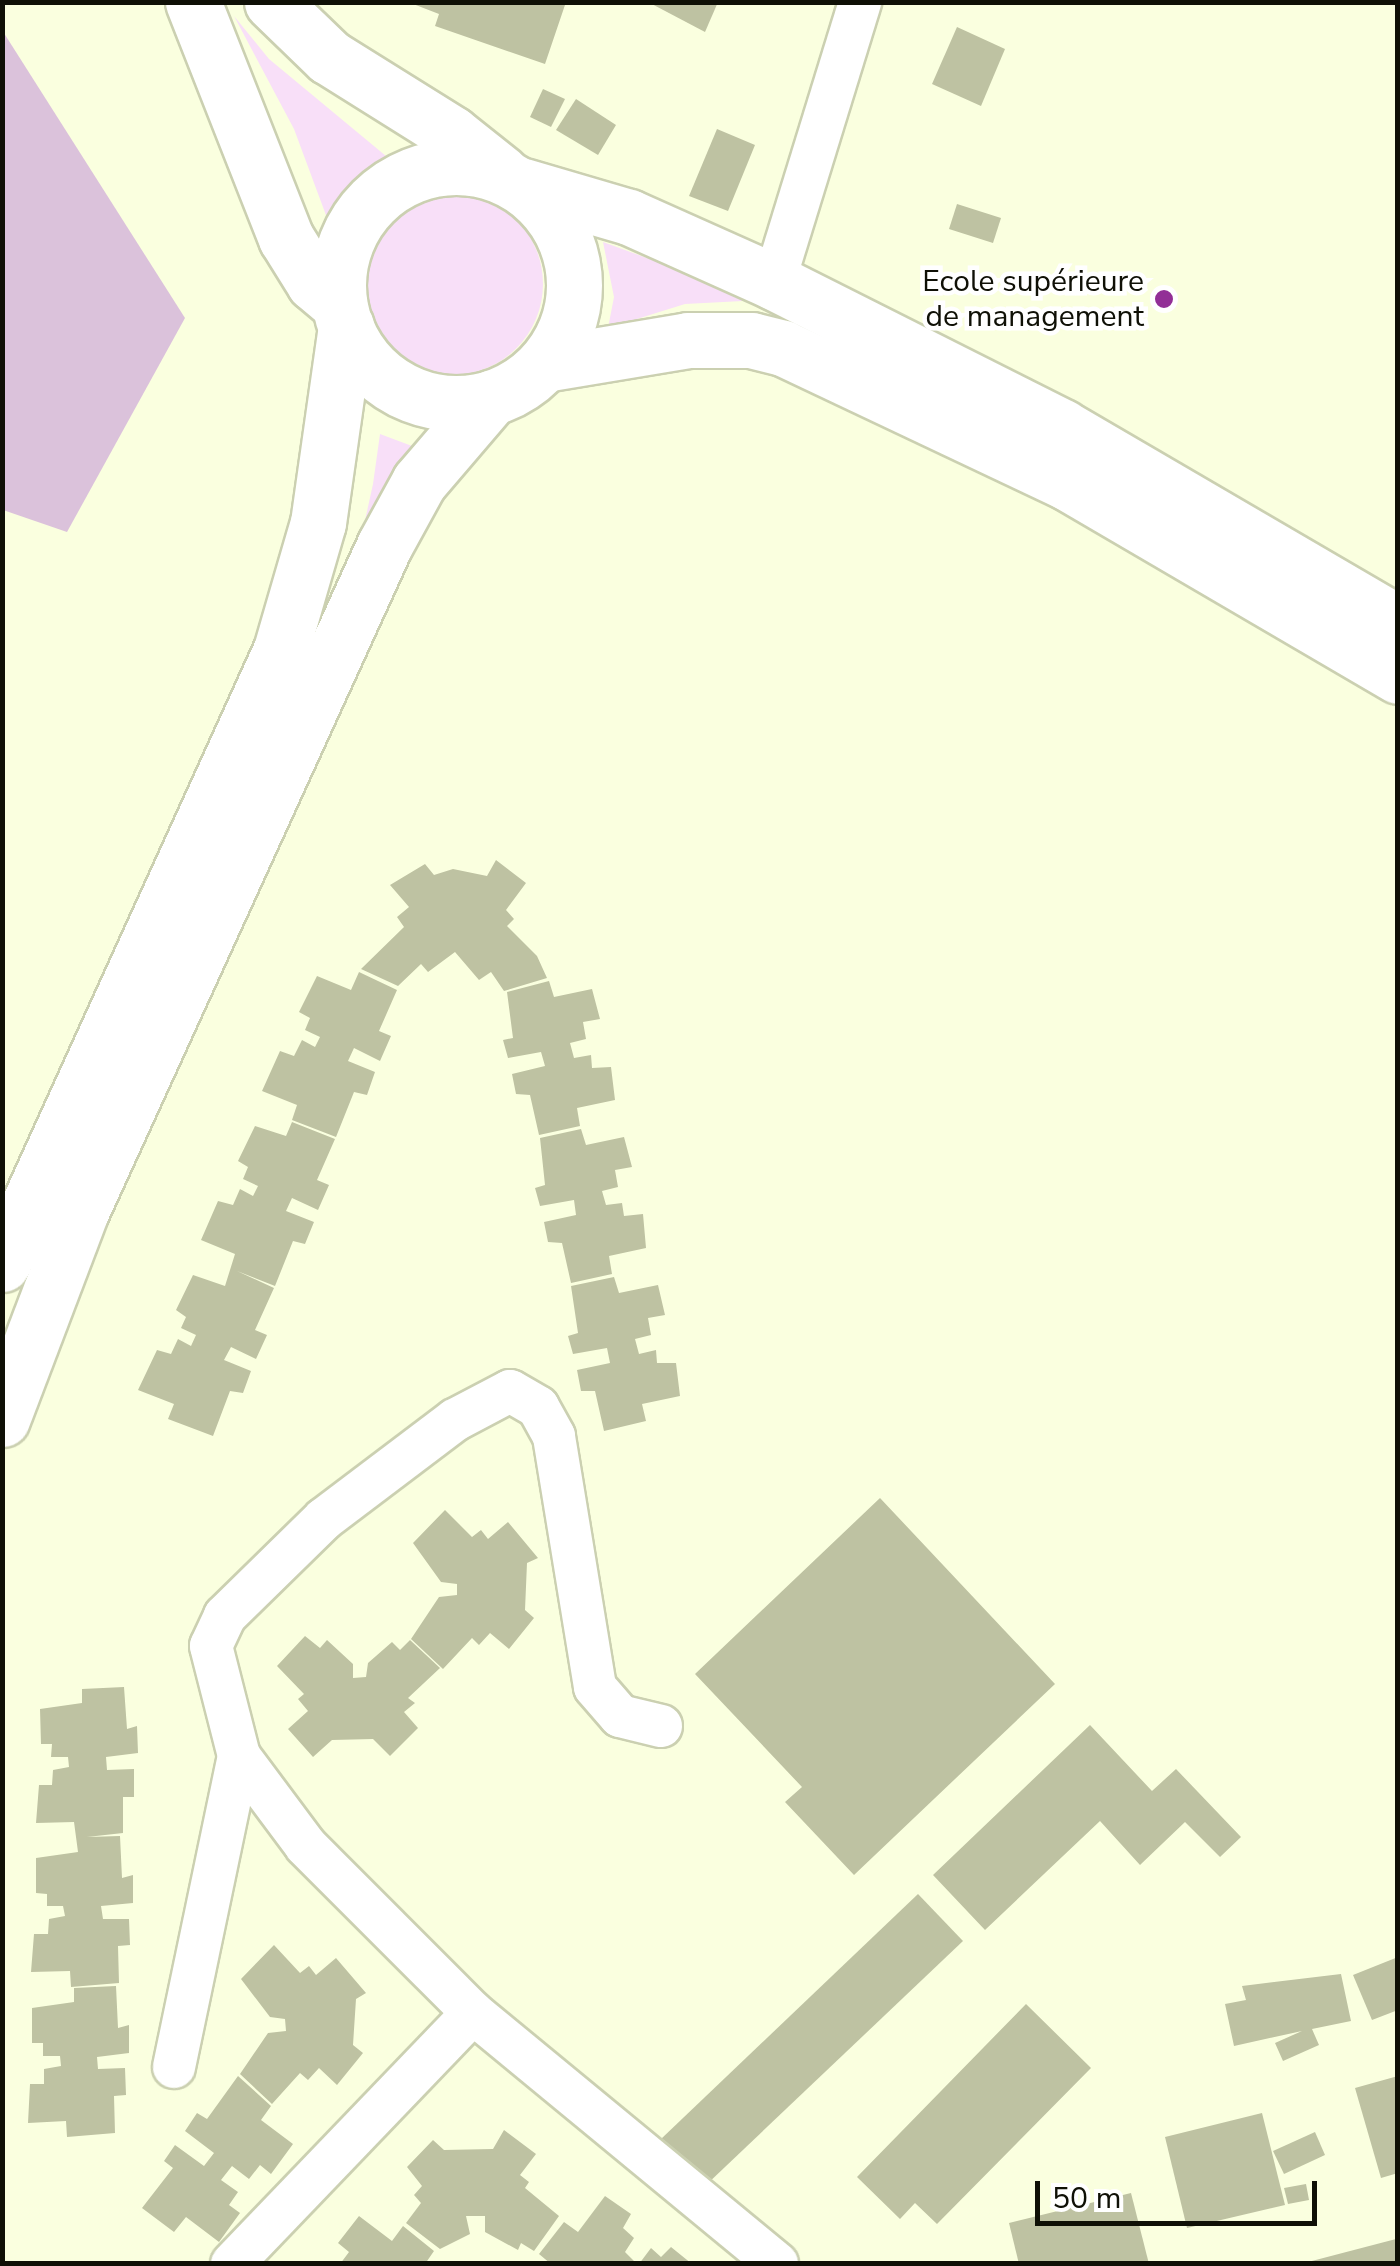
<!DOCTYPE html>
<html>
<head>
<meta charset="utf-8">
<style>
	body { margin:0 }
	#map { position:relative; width:1400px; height:2266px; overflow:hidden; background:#faffdf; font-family:"Nunito Sans",sans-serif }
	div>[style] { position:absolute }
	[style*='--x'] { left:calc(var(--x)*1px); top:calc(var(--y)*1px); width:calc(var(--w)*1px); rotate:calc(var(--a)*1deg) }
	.green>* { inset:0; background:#f8dff8 }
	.round { border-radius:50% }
	.forest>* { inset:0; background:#dbc2db }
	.building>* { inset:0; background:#bec2a2 }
	.roads { filter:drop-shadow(2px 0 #cbd0b1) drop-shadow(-2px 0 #cbd0b1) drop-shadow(0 2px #cbd0b1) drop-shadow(0 -2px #cbd0b1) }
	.street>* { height:42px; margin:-21px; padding:0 21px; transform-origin:21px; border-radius:21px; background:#fff }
	.secondary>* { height:55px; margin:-27.5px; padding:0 27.5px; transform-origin:27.5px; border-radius:27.5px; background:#fff }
	.secondary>.ring { margin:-27.5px; padding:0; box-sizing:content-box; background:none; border:55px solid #fff; border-radius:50% }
	.dots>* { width:28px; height:28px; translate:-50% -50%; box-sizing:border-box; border:5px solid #fff; border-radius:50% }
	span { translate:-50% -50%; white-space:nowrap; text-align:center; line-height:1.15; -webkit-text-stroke:9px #fff; paint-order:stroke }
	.poi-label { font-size:30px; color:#0f1006 }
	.right { translate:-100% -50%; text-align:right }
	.frame { position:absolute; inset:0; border:5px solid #0f1006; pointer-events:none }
	.scale { position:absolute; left:1035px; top:2181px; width:282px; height:45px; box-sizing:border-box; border:5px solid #0f1006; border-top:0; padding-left:12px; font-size:30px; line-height:35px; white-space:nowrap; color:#0f1006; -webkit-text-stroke:8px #fff; paint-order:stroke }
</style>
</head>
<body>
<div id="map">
	<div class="green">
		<i style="clip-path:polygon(234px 16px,269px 59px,398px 166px,347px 200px,330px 226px,294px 129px)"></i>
		<i class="round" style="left:361px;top:193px;width:182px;height:182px"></i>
		<i style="clip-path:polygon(603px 242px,762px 300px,685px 304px,608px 328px,614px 297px)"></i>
		<i style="clip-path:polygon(380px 434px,420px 449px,346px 607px,373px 484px)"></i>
	</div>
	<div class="forest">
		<i style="clip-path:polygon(2px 30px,185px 318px,67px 532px,3px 510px)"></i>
	</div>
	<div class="building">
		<i style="clip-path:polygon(408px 2px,566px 2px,545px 64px,435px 26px,439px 14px)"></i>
		<i style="clip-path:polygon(648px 2px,718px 2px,705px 32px)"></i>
		<i style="clip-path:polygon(957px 27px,1005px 49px,981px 106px,932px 84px)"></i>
		<i style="clip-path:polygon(543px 89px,565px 99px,551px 127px,530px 117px)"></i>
		<i style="clip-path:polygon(576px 99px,616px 125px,598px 155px,556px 130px)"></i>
		<i style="clip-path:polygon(717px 129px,755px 145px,728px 211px,689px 196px)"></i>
		<i style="clip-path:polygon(957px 204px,1001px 218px,993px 243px,949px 229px)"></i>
		<i style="clip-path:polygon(496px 860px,526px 883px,506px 910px,514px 919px,507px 926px,537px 956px,547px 978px,504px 991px,491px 972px,479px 980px,455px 952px,428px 972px,421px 964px,398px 986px,361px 969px,404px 927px,397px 917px,409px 907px,390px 885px,425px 864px,434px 875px,453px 869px,487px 876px)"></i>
		<i style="clip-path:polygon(359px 972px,397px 990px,379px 1031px,391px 1036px,380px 1061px,354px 1048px,348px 1061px,375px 1072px,367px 1095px,354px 1092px,336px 1137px,292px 1120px,297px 1105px,262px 1091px,280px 1051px,294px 1056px,302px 1040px,315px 1047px,320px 1037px,305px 1030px,310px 1018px,299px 1012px,317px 976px,351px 990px)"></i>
		<i style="clip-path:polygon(549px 981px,554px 997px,592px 989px,600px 1019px,583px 1022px,586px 1039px,570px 1043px,574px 1058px,591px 1055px,592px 1068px,611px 1067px,615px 1100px,577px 1108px,580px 1126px,539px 1135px,530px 1095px,516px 1094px,512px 1074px,545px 1066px,541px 1052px,508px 1058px,503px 1040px,513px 1038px,507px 992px)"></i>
		<i style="clip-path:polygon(292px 1122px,335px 1139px,317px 1180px,329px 1185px,318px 1210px,292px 1198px,286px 1211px,314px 1222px,305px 1244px,293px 1241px,275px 1286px,237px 1271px,274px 1288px,255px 1330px,267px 1335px,256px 1359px,231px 1347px,224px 1360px,251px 1371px,243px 1393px,230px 1391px,213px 1436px,168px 1419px,174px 1404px,138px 1390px,157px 1350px,171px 1354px,178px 1339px,191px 1346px,196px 1335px,181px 1328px,186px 1317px,176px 1310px,193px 1275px,225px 1286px,235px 1254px,201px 1240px,218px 1201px,233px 1205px,240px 1189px,253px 1196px,258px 1186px,243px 1179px,248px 1167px,238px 1161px,255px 1126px,286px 1136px)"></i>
		<i style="clip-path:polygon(581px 1129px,586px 1145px,624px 1137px,632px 1167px,615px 1170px,618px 1187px,602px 1191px,606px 1205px,622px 1203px,624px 1216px,643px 1214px,646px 1248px,609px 1256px,612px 1274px,571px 1283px,562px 1243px,548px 1242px,544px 1222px,576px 1215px,574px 1200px,540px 1206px,535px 1188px,545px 1185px,540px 1138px)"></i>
		<i style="clip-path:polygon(614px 1277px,619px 1293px,658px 1285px,665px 1315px,648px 1318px,651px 1335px,635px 1339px,639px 1354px,656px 1350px,657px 1363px,676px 1363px,680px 1396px,642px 1404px,646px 1421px,604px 1431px,595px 1391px,581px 1391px,577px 1370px,610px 1363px,607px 1348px,573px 1354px,568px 1336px,578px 1333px,571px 1286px)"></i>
		<i style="clip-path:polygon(880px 1498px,1055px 1684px,854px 1875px,785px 1802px,802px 1787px,695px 1674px)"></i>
		<i style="clip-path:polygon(445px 1510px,472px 1537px,481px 1530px,488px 1539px,508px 1522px,538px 1558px,527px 1563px,525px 1610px,534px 1618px,509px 1649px,490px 1633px,479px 1645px,472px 1638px,443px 1669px,411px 1639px,439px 1597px,457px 1595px,457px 1584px,441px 1582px,413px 1543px)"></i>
		<i style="clip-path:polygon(305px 1636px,320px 1648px,327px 1640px,353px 1664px,353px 1678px,366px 1677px,368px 1663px,392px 1642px,400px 1650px,410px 1640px,440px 1668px,408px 1698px,415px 1703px,404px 1712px,418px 1728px,390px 1756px,373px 1739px,332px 1740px,313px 1757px,288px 1729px,308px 1711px,298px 1699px,304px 1694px,277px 1666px)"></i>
		<i style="clip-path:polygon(124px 1687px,127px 1729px,137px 1726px,138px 1753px,106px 1757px,107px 1770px,134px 1769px,134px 1797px,123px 1797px,123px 1833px,87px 1837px,120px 1836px,122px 1878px,133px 1875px,133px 1903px,101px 1906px,103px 1919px,129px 1919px,130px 1945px,118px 1946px,119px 1983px,71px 1987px,70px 1971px,31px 1972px,34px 1934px,48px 1934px,49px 1919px,65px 1916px,63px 1906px,47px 1906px,47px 1894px,36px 1893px,36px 1858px,78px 1852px,74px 1822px,36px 1823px,39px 1785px,52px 1785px,53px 1770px,69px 1767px,68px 1757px,51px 1757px,52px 1744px,41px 1744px,40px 1709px,82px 1703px,82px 1689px)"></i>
		<i style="clip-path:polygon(1090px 1725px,1152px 1791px,1176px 1769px,1241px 1837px,1220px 1857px,1185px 1822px,1140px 1865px,1100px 1821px,985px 1930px,933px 1875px)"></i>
		<i style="clip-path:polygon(918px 1894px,963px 1941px,705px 2186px,661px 2139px)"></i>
		<i style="clip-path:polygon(274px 1945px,300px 1973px,309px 1966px,316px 1975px,336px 1958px,366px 1993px,356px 1999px,353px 2045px,363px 2053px,337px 2085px,319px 2068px,308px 2080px,300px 2073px,272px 2104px,240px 2074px,268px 2033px,286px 2031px,285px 2019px,270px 2017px,241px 1979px)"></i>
		<i style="clip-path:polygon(1398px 1957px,1398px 2010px,1372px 2020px,1353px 1975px)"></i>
		<i style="clip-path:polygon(1341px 1974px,1351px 2021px,1312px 2029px,1319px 2045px,1283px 2061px,1275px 2043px,1302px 2031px,1234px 2046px,1225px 2004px,1246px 2000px,1242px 1986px)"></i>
		<i style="clip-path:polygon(116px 1986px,118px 2028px,129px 2025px,129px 2053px,97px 2057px,98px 2069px,125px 2068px,126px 2095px,114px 2096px,115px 2133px,67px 2137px,66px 2121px,28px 2123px,30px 2084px,44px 2084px,44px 2069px,61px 2066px,60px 2056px,43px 2056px,43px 2043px,32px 2043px,32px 2008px,74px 2002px,74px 1988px)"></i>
		<i style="clip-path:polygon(1026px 2004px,1091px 2068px,937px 2224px,915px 2203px,900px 2219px,857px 2177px)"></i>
		<i style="clip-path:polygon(238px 2076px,271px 2106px,261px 2120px,293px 2144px,271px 2174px,260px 2165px,249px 2179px,232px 2166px,221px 2180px,238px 2192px,229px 2205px,240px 2213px,219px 2242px,186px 2217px,174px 2232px,142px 2208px,173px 2168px,164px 2161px,175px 2145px,204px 2166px,214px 2153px,185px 2131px,197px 2113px,207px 2119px)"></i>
		<i style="clip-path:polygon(1398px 2076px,1398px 2173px,1381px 2178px,1355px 2088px)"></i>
		<i style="clip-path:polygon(1262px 2113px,1285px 2205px,1187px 2228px,1165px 2137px)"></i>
		<i style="clip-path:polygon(504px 2130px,536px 2154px,520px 2175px,529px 2182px,525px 2188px,559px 2216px,534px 2251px,521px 2243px,518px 2250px,485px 2232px,485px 2216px,466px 2216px,470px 2234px,440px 2249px,406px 2223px,421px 2203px,414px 2195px,422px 2186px,407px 2167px,433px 2140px,444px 2150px,493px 2149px)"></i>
		<i style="clip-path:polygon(1315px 2132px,1325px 2155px,1284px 2174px,1273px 2151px)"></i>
		<i style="clip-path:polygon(1306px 2184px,1309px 2200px,1288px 2204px,1284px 2188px)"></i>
		<i style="clip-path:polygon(1131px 2193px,1149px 2264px,1019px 2264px,1009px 2223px)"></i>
		<i style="clip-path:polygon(605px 2196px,631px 2214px,623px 2228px,634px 2238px,625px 2252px,637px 2264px,551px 2264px,539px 2254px,564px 2222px,578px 2232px)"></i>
		<i style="clip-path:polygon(359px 2216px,392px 2241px,403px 2226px,434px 2251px,425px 2264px,340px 2264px,349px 2252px,338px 2243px)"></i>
		<i style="clip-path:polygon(1396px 2239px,1398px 2264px,1308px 2264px,1308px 2262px)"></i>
		<i style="clip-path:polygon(671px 2247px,692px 2264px,639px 2264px,651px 2248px,661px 2257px)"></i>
	</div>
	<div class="roads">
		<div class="street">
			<i style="--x:774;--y:282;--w:293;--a:-72.9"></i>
			<i style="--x:661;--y:1726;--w:42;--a:-166.3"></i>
			<i style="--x:620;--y:1716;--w:38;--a:-131"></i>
			<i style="--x:595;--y:1687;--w:254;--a:-99.3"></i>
			<i style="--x:554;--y:1436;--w:33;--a:-119"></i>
			<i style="--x:538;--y:1407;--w:32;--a:-150"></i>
			<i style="--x:510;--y:1391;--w:62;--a:152.2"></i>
			<i style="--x:455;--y:1420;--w:164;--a:142.9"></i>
			<i style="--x:324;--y:1519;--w:139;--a:135.6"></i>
			<i style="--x:225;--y:1616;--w:33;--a:115"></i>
			<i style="--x:211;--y:1646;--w:114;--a:75.7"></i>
			<i style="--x:239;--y:1756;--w:112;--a:53.3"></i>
			<i style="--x:306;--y:1846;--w:236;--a:45"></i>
			<i style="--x:473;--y:2013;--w:394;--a:39.5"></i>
			<i style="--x:174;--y:2067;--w:318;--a:-78.2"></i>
			<i style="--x:232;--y:2264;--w:348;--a:-46.2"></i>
		</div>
		<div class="secondary">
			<i style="--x:193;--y:2;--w:254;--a:68.5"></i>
			<i style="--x:286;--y:238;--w:53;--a:58.1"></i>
			<i style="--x:314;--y:283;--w:33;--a:40"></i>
			<i style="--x:272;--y:2;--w:79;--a:44"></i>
			<i style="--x:329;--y:57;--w:145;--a:32"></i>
			<i style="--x:452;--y:134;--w:63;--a:38.5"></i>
			<i class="ring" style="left:338px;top:167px;width:181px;height:181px"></i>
			<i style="--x:523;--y:186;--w:110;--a:16.3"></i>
			<i style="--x:629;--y:217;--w:159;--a:24.1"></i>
			<i style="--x:774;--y:282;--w:322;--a:26.7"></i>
			<i style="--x:1062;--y:427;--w:389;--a:30.3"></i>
			<i style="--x:545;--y:364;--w:145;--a:-9.5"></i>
			<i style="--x:688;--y:340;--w:63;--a:0"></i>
			<i style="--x:751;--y:340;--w:33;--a:14"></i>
			<i style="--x:783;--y:348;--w:315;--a:25.3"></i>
			<i style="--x:1068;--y:483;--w:382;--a:30.3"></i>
			<i style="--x:2;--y:1264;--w:674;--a:-65.56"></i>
			<i style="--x:281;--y:650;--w:132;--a:-73.8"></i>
			<i style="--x:318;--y:523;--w:199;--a:-81.9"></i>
			<i style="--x:2;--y:1419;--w:222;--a:-69.2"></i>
			<i style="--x:81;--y:1211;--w:731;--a:-65.5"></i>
			<i style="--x:384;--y:546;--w:73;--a:-61.3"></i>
			<i style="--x:419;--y:482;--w:111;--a:-49.4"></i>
		</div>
	</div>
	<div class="dots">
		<i style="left:1164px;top:299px;background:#922f96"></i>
	</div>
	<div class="poi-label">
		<span class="right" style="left:1144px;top:299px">Ecole supérieure<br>de management</span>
	</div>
	<div class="frame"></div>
	<div class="scale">50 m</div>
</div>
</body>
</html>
